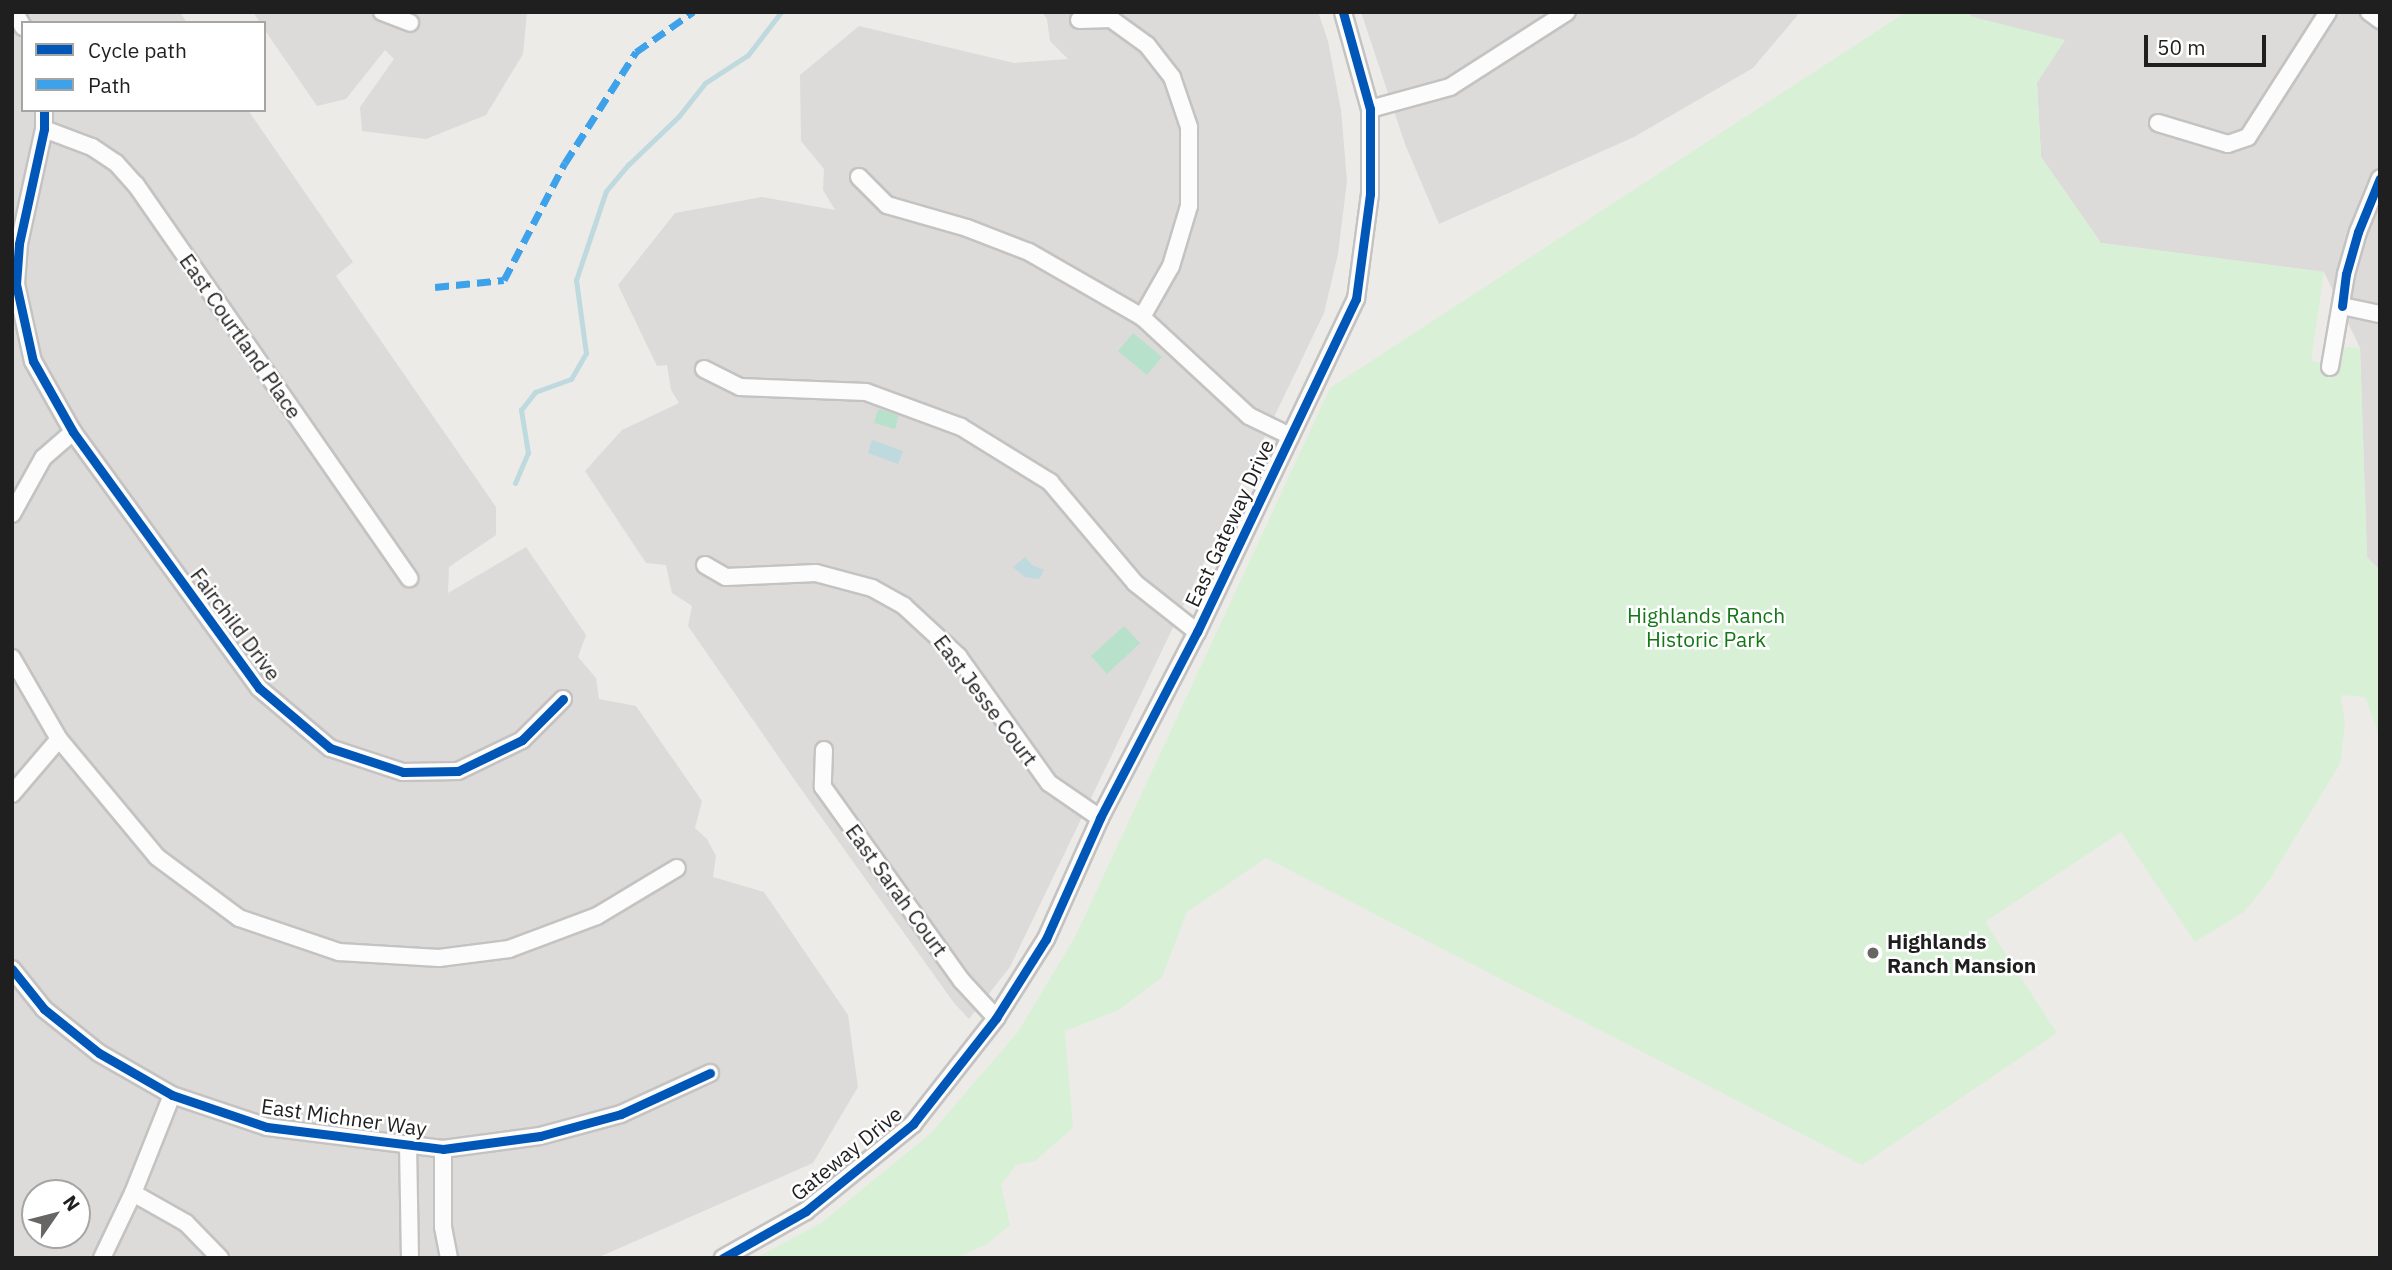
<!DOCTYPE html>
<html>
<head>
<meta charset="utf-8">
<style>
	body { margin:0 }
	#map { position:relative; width:2392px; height:1270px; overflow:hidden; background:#edebe8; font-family:"IBM Plex Sans",sans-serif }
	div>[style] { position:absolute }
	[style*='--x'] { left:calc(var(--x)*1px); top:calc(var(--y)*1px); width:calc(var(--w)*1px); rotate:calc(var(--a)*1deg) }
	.residential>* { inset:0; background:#dcdbd9 }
	.park>* { inset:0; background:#d8f0d6 }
	.pitch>* { inset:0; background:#b7e1cb }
	.water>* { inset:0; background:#bedade }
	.stream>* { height:5px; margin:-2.5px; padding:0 2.5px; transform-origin:2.5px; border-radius:2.5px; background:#bedade }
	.roads { filter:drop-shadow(2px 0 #c4c3c2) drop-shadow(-2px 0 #c4c3c2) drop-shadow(0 2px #c4c3c2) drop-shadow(0 -2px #c4c3c2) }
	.minor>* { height:16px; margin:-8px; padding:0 8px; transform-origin:8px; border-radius:8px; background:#fcfcfc }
	.quiet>* { height:7px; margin-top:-3.5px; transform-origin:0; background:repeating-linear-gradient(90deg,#3da2ea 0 14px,transparent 0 21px) }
	.cycleway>* { height:9px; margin:-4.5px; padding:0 4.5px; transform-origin:4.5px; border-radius:4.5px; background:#0057b8 }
	.dots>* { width:19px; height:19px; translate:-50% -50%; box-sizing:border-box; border:4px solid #fff; border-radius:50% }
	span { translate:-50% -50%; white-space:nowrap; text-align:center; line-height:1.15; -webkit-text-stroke:5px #fff; paint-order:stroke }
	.street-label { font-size:21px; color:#1f1f1f }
	.park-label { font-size:21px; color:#147615 }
	.poi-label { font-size:21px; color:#1f1f1f; font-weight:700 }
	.left { translate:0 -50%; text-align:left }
	.frame { position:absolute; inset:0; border:14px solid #1f1f1f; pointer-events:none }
	.legend { position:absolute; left:21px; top:21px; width:245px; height:91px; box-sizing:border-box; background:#fff; border:2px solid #a5a5a5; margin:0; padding:9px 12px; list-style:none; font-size:21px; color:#1f1f1f }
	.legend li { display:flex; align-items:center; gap:14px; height:35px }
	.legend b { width:35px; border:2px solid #a5a5a5 }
	.north { position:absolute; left:21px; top:1179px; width:70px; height:70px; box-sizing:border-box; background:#fff; border:2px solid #a5a5a5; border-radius:50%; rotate:55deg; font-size:19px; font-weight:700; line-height:28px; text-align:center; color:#1f1f1f }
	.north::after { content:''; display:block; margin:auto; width:24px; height:32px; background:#676665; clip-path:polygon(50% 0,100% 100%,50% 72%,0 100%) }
	.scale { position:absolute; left:2144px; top:35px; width:122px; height:32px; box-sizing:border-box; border:4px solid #1f1f1f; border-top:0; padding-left:9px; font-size:21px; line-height:24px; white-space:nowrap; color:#1f1f1f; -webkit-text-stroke:5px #fff; paint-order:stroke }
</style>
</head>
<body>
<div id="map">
	<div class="residential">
		<i style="clip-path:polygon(evenodd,12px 12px,180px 12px,187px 23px,23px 23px,23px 110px,248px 110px,353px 262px,336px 276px,496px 507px,496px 535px,449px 567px,448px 593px,526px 547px,586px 635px,578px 657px,596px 678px,599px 699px,636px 706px,702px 801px,695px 828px,707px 839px,716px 856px,713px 877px,764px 892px,848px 1015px,858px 1087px,813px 1163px,597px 1258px,12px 1258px,12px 12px,35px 1193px,77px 1193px,77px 1235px,35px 1235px,35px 1193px)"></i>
		<i style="clip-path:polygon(253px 12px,527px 12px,523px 54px,486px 115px,426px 139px,362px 131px,360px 107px,394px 59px,385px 50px,346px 99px,317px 106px,264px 29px,264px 23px,260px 23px)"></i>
		<i style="clip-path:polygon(1042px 12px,1318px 12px,1328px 41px,1341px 110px,1347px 181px,1338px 254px,1324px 313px,1010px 967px,969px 1019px,954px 1003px,796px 782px,688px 626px,692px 606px,672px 593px,666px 565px,646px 563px,585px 471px,622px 430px,679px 403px,671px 390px,667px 365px,657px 366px,618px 285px,675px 213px,762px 197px,835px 210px,823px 190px,824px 169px,801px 141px,800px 75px,859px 26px,1014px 63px,1068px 59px,1050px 41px,1047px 19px)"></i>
		<i style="clip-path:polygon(1361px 12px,1797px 12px,1797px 16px,1753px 68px,1634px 137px,1439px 224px,1405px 144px)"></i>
		<i style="clip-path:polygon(1967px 12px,2380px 12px,2380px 570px,2367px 558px,2360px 348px,2324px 272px,2101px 243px,2041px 157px,2037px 83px)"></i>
	</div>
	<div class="park">
		<i style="clip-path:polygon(1906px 12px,1967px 12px,1970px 16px,2065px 40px,2037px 83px,2041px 157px,2101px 243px,2324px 272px,2311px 361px,2339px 367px,2344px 347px,2360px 348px,2367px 557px,2380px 570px,2380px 737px,2365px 697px,2341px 695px,2345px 725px,2340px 764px,2268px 882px,2245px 911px,2195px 942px,2121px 832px,1985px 922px,2057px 1033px,1862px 1165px,1266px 858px,1187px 912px,1162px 977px,1119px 1010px,1065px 1031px,1073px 1128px,1035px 1161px,1016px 1165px,1001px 1185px,1010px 1225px,987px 1244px,956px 1258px,756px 1258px,821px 1223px,930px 1134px,1018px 1032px,1076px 935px,1330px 388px)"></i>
	</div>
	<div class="pitch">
		<i style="clip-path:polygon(1133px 333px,1162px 357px,1147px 375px,1118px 351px)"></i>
		<i style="clip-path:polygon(878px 409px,899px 415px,895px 429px,874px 423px)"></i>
		<i style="clip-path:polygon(1124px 626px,1140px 643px,1107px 674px,1091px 656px)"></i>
	</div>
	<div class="water">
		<i style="clip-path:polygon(872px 440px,903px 451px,898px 464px,868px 453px)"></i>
		<i style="clip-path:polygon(1025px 557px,1032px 565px,1044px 570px,1039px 579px,1025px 577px,1013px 567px)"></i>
	</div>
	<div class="stream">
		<i style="--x:515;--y:483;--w:33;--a:-67"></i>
		<i style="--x:528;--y:453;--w:44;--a:-99.2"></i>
		<i style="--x:521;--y:410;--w:23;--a:-52"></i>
		<i style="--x:535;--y:392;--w:38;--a:-20"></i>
		<i style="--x:571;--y:379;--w:30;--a:-60"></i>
		<i style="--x:586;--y:353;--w:74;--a:-97.8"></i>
		<i style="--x:576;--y:280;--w:94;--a:-71.4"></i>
		<i style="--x:606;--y:191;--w:35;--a:-50"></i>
		<i style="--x:629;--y:164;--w:69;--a:-43.8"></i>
		<i style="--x:679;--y:116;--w:42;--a:-51.8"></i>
		<i style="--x:705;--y:83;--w:51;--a:-33.1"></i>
		<i style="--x:748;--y:55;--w:54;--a:-52.5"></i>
	</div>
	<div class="roads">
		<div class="minor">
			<i style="--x:15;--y:12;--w:17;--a:62"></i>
			<i style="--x:382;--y:12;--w:30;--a:21"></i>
			<i style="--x:2369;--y:12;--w:14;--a:36"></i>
			<i style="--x:1079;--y:20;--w:32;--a:-2"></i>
			<i style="--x:1111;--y:19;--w:44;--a:35.8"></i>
			<i style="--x:1147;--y:45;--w:41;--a:52"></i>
			<i style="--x:1172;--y:77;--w:53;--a:71.2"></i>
			<i style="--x:1189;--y:127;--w:79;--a:90"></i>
			<i style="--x:1189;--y:206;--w:63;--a:106.7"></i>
			<i style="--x:1171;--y:266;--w:59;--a:119.6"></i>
			<i style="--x:1370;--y:109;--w:83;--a:-15.4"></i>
			<i style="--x:1450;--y:87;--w:139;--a:-32.7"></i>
			<i style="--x:44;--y:110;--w:19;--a:90"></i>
			<i style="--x:44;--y:129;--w:118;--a:102.3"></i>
			<i style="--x:19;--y:244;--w:40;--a:94.3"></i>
			<i style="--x:16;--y:284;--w:79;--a:77.6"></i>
			<i style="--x:33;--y:361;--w:81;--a:60.6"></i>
			<i style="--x:73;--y:432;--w:316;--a:54"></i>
			<i style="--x:259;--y:688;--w:93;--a:40.2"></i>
			<i style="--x:330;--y:748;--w:77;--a:18.2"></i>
			<i style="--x:403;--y:772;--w:55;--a:-1"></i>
			<i style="--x:458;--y:771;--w:71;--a:-25.8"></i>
			<i style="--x:522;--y:740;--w:58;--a:-45"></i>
			<i style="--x:2158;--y:123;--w:73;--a:16.7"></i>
			<i style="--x:2228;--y:144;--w:21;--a:-19"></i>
			<i style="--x:2248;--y:137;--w:148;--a:-57.4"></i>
			<i style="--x:44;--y:129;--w:51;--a:20.6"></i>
			<i style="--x:92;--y:147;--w:29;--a:34"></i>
			<i style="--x:116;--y:163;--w:30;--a:48"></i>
			<i style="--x:136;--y:185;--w:479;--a:55.2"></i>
			<i style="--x:859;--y:177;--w:40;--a:45"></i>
			<i style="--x:887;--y:205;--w:83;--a:16"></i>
			<i style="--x:967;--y:228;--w:66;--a:21.2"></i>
			<i style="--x:1029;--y:252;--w:130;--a:29.9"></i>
			<i style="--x:1142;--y:317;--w:146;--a:42.8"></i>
			<i style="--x:1249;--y:416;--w:46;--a:26"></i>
			<i style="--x:2342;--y:306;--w:39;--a:12"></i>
			<i style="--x:2330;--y:367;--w:94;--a:-80.2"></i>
			<i style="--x:2346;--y:274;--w:44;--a:-74.1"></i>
			<i style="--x:2358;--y:232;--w:58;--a:-67.8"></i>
			<i style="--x:704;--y:369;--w:40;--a:26.6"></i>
			<i style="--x:740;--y:387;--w:126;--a:2.3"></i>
			<i style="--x:866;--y:392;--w:101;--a:20.2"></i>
			<i style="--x:961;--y:427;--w:105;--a:31.7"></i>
			<i style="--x:1050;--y:482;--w:132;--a:49.9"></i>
			<i style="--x:1135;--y:583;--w:79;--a:38.3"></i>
			<i style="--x:12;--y:514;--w:64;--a:-61"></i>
			<i style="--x:43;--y:458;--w:40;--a:-41"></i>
			<i style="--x:705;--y:565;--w:24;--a:30"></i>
			<i style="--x:726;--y:577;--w:90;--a:-2.5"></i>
			<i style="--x:816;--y:573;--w:58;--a:15"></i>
			<i style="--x:872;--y:588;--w:37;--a:29"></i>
			<i style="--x:904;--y:606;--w:74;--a:42.8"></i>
			<i style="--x:958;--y:656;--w:156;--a:54.4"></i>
			<i style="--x:1049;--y:783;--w:62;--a:34.5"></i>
			<i style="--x:12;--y:658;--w:94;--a:59.9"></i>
			<i style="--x:59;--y:739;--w:153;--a:50.3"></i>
			<i style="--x:157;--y:857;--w:102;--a:36.6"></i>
			<i style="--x:239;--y:918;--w:106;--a:18.8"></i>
			<i style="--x:339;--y:952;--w:100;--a:3.4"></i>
			<i style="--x:439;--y:958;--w:71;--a:-7.3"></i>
			<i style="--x:509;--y:949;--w:94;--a:-20.6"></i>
			<i style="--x:597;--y:916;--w:93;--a:-31"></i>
			<i style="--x:824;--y:750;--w:37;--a:92"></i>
			<i style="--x:823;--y:787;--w:239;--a:54.4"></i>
			<i style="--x:962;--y:981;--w:50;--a:47.4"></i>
			<i style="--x:12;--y:794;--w:72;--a:-49.5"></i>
			<i style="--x:12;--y:969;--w:51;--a:51.3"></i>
			<i style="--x:44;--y:1009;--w:70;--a:38.7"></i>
			<i style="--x:99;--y:1053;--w:84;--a:29.9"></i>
			<i style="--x:172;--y:1095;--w:100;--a:18.6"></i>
			<i style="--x:267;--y:1127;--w:177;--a:7.1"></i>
			<i style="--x:443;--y:1149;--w:98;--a:-7.6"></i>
			<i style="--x:540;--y:1136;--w:84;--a:-15.2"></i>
			<i style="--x:621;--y:1114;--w:98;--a:-24.7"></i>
			<i style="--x:408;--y:1144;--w:114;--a:89"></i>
			<i style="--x:443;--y:1149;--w:78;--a:90"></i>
			<i style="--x:443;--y:1227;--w:32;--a:79"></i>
			<i style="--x:133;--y:1193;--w:61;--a:29.5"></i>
			<i style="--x:186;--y:1223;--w:49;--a:45.8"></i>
			<i style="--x:102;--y:1258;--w:72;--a:-64.5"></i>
			<i style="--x:133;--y:1193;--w:105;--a:-68.3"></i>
			<i style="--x:723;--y:1258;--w:95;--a:-29.5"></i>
			<i style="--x:806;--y:1211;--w:138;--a:-39.1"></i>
			<i style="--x:913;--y:1124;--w:135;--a:-51.9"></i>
			<i style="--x:996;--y:1018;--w:93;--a:-57.7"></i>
			<i style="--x:1046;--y:939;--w:133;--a:-65.9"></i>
			<i style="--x:1100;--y:818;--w:210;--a:-62.5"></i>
			<i style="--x:1197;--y:632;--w:369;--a:-64.5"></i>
			<i style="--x:1356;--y:299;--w:106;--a:-82.4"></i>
			<i style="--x:1370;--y:194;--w:85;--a:-90"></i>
			<i style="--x:1370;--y:109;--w:101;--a:-105.6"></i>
		</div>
	</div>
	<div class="quiet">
		<i style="--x:435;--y:287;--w:69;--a:-5.8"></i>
		<i style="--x:504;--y:280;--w:132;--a:-62.5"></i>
		<i style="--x:565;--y:163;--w:132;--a:-57.4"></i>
		<i style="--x:636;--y:52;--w:70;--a:-35.1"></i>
	</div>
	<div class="cycleway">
		<i style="--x:44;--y:110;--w:19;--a:90"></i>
		<i style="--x:44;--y:129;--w:118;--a:102.3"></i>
		<i style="--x:19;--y:244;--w:40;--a:94.3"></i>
		<i style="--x:16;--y:284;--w:79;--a:77.6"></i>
		<i style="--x:33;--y:361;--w:81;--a:60.6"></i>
		<i style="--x:73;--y:432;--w:316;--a:54"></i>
		<i style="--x:259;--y:688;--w:93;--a:40.2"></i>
		<i style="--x:330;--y:748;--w:77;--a:18.2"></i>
		<i style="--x:403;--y:772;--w:55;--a:-1"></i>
		<i style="--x:458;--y:771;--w:71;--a:-25.8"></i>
		<i style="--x:522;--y:740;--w:58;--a:-45"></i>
		<i style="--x:2342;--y:306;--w:32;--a:-83"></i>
		<i style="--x:2346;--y:274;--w:44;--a:-74.1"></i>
		<i style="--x:2358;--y:232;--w:58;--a:-67.8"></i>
		<i style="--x:12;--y:969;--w:51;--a:51.3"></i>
		<i style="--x:44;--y:1009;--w:70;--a:38.7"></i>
		<i style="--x:99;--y:1053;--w:84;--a:29.9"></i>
		<i style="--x:172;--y:1095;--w:100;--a:18.6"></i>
		<i style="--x:267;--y:1127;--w:177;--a:7.1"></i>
		<i style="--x:443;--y:1149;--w:98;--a:-7.6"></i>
		<i style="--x:540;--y:1136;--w:84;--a:-15.2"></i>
		<i style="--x:621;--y:1114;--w:98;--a:-24.7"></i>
		<i style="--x:723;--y:1258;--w:95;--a:-29.5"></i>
		<i style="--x:806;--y:1211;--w:138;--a:-39.1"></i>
		<i style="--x:913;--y:1124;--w:135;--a:-51.9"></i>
		<i style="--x:996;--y:1018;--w:93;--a:-57.7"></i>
		<i style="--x:1046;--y:939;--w:133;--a:-65.9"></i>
		<i style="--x:1100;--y:818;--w:210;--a:-62.5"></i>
		<i style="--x:1197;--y:632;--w:369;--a:-64.5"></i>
		<i style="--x:1356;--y:299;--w:106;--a:-82.4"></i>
		<i style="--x:1370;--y:194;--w:85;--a:-90"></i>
		<i style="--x:1370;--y:109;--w:101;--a:-105.6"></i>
	</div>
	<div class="dots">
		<i style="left:1873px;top:953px;background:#676665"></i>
	</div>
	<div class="street-label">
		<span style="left:241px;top:336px;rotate:55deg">East Courtland Place</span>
		<span style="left:1229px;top:523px;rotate:-65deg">East Gateway Drive</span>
		<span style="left:236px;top:624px;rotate:53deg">Fairchild Drive</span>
		<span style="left:986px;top:700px;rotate:53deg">East Jesse Court</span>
		<span style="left:897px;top:890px;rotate:54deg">East Sarah Court</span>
		<span style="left:344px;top:1117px;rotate:8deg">East Michner Way</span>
		<span style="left:846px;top:1153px;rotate:-39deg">Gateway Drive</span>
	</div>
	<div class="park-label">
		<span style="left:1706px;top:627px">Highlands Ranch<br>Historic Park</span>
	</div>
	<div class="poi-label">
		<span class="left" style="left:1887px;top:953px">Highlands<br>Ranch Mansion</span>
	</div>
	<div class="frame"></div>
	<ul class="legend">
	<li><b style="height:9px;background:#0057b8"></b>Cycle path</li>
	<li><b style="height:9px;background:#3da2ea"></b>Path</li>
	</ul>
	<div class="north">N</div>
	<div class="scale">50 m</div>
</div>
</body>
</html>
